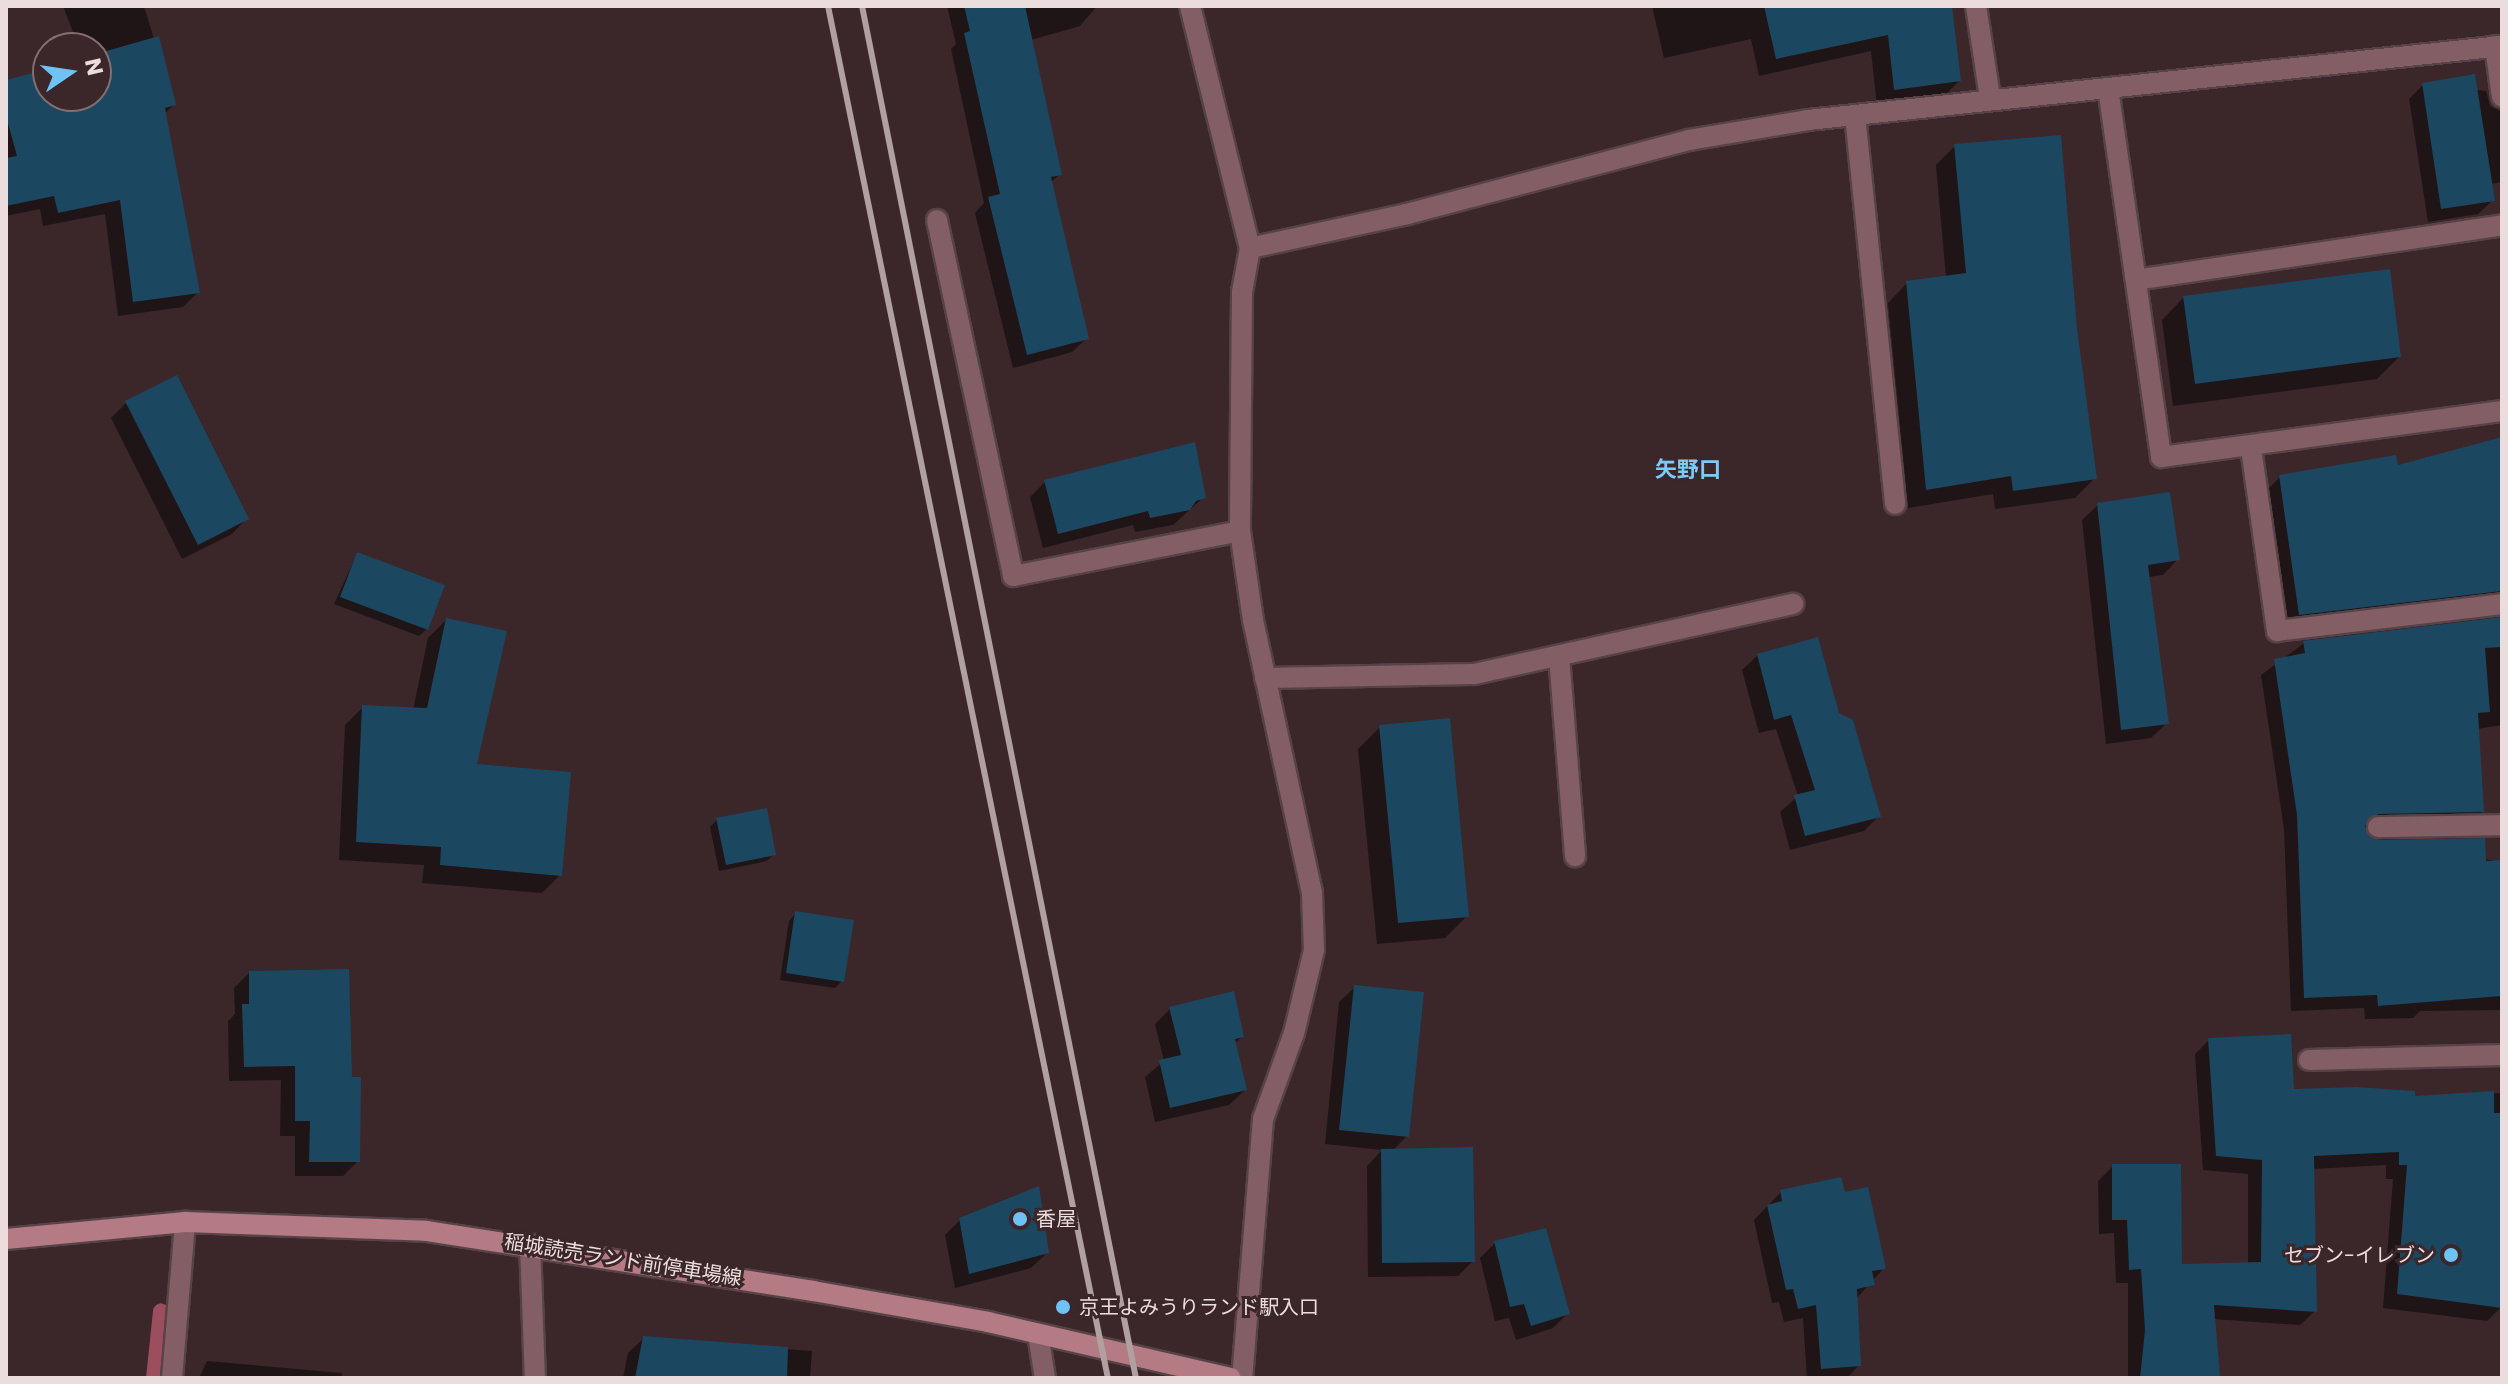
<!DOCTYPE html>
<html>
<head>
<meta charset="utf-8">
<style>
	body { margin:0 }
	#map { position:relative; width:2508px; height:1384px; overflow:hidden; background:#3b262a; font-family:Poppins,"Noto Sans JP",sans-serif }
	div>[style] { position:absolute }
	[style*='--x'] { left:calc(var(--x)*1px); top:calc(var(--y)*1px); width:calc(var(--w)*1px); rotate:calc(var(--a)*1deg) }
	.shadow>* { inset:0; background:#0007 }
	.stream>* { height:16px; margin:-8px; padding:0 8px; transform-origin:8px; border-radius:8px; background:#9c4d5e }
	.building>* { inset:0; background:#1c4760 }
	.roads { filter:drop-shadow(2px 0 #574347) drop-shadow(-2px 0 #574347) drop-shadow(0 2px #574347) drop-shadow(0 -2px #574347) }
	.minor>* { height:20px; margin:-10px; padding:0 10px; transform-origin:10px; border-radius:10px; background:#835f65 }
	.tertiary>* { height:20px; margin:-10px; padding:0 10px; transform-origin:10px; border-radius:10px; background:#835f65 }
	.secondary>* { height:20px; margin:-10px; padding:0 10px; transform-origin:10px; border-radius:10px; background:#b47b85 }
	.rail>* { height:6px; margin:-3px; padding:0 3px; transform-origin:3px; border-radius:3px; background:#b0a0a2 }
	.dots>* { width:22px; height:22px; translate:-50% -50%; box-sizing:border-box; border:4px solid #3b262a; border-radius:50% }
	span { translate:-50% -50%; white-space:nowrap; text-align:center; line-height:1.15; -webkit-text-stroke:6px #3b262a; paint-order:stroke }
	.poi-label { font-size:20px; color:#ebddde }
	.left { translate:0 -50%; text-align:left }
	.right { translate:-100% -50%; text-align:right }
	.street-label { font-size:20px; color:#ebddde }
	.neighbourhood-label { font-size:22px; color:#7dc9f7; font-weight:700 }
	.frame { position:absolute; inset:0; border:8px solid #ebddde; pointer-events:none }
	.north { position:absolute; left:32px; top:32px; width:80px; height:80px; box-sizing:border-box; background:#3b262a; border:2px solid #816f72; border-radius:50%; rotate:77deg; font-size:22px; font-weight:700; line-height:32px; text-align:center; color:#ebddde }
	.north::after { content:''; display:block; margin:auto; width:28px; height:36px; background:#6fc2f4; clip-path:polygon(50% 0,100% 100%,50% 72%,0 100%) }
</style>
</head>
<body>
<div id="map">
	<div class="shadow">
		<i style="clip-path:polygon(63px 6px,144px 6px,174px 105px,164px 114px,198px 292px,183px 307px,118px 316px,105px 214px,43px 226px,40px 209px,6px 216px,6px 82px,48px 70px,48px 96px,96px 96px,96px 48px,79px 48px)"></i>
		<i style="clip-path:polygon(947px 6px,1097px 6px,1080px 26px,1031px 40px,1060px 174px,1050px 183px,1087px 338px,1072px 352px,1013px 368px,975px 213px,984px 203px,951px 49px,956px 44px)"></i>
		<i style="clip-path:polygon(1652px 6px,1949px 6px,1959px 81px,1941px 99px,1877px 106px,1871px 51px,1759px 76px,1751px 39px,1664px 58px)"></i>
		<i style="clip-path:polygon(2423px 85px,2486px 91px,2490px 106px,2500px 111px,2502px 98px,2502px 182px,2490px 184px,2493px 200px,2478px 214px,2428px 222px,2409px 99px)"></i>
		<i style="clip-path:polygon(1955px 146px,2075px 329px,2094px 479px,2075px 498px,1995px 509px,1993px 494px,1908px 508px,1888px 303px,1907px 283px,1946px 278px,1936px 165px)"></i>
		<i style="clip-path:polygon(2184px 297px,2399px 357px,2377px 379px,2173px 406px,2162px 320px)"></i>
		<i style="clip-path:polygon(126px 403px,247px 518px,232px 534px,182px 559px,111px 418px)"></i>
		<i style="clip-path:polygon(2502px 442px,2502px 617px,2486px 604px,2286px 628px,2266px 491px,2280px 477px,2396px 467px)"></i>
		<i style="clip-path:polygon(1046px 481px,1204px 497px,1173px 525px,1135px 532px,1133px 525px,1043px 548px,1030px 497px)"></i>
		<i style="clip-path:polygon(2098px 505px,2178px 559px,2163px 575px,2148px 577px,2167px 723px,2151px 738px,2106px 744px,2082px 520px)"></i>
		<i style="clip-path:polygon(357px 554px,427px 629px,419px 636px,334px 604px)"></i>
		<i style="clip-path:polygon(2502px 619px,2502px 725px,2477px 729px,2482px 812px,2468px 825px,2363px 827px,2377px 842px,2502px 862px,2502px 1010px,2420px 1011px,2413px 1018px,2365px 1019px,2364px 1008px,2291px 1011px,2284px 829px,2261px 675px,2304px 643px)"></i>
		<i style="clip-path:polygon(446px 620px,475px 766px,560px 875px,542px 893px,422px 883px,424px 865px,339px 860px,345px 725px,363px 707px,413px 710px,428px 638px)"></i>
		<i style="clip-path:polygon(1758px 655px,1837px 714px,1879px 816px,1864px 831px,1790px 850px,1780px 812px,1798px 796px,1776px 729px,1759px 733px,1742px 670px)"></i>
		<i style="clip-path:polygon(1380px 727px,1467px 916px,1445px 938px,1377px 944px,1358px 749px)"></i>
		<i style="clip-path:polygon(717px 820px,774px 854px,767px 861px,719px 871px,710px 827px)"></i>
		<i style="clip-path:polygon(796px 913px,842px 981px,835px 988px,780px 980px,789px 921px)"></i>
		<i style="clip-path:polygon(249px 973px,350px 1079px,358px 1161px,343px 1176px,295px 1176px,295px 1136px,280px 1136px,281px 1080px,229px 1081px,228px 1021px,235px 1014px,234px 988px)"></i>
		<i style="clip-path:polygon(1355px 987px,1407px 1136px,1393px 1150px,1473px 1261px,1458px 1276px,1368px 1277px,1367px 1166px,1382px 1150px,1325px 1144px,1339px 1002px)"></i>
		<i style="clip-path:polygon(1170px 1009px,1242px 1037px,1234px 1044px,1245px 1090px,1229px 1105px,1155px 1122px,1145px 1077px,1164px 1061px,1155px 1024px)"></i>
		<i style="clip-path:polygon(2209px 1040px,2292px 1091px,2413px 1098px,2502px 1093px,2501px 1307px,2487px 1321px,2383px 1308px,2393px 1179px,2386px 1179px,2386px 1165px,2313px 1169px,2315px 1311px,2300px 1325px,2213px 1319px,2216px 1378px,2128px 1378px,2128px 1283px,2116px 1283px,2114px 1233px,2099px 1234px,2098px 1181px,2113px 1166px,2180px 1266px,2248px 1265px,2248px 1174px,2203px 1170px,2195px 1054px)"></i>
		<i style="clip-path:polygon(1781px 1192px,1843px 1194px,1884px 1268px,1856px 1299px,1859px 1365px,1847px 1378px,1807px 1378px,1803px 1318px,1784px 1322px,1779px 1302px,1772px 1303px,1754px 1220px)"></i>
		<i style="clip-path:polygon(960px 1220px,1047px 1253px,1031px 1268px,955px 1288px,945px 1235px)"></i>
		<i style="clip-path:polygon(1495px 1243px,1568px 1313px,1553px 1328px,1516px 1340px,1509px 1318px,1495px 1321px,1480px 1258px)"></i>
		<i style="clip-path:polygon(644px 1338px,812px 1351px,810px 1378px,623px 1378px,628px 1353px)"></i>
		<i style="clip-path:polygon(207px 1361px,342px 1373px,342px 1378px,199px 1378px)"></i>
	</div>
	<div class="stream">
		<i style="--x:154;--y:1378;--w:67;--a:-84"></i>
	</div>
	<div class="building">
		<i style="clip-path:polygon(964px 6px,1025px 6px,1062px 175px,1051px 177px,1089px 339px,1027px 355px,988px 197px,1000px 194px,964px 33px,970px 31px)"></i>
		<i style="clip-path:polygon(1764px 6px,1952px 6px,1961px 81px,1894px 90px,1888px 35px,1776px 59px)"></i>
		<i style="clip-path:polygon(159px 36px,176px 105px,165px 108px,200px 293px,133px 302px,120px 200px,58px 213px,54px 196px,6px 206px,6px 158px,17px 156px,6px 116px,6px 80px,48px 69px,48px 96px,96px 96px,96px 54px)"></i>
		<i style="clip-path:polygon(2475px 74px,2495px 201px,2441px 209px,2422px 83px)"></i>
		<i style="clip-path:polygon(2061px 135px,2077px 328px,2097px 479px,2013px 491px,2011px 476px,1926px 490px,1906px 281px,1966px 273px,1954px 144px)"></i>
		<i style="clip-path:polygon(2390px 269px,2401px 357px,2195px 384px,2183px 296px)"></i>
		<i style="clip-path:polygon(177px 375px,249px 519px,198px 545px,125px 401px)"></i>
		<i style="clip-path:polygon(2502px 437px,2502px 591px,2299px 615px,2279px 475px,2396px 455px,2398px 465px)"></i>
		<i style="clip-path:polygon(1195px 442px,1206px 498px,1196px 501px,1190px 510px,1150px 518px,1148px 511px,1058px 534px,1044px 480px)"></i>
		<i style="clip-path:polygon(2170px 492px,2180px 560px,2148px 565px,2169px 724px,2121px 730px,2097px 503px)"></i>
		<i style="clip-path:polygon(357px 552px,445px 585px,428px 630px,340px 597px)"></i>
		<i style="clip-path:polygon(2502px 617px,2502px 647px,2485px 648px,2490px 712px,2478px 713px,2484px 812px,2378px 814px,2365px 826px,2378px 840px,2485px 838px,2486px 861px,2502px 860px,2501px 996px,2378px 1006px,2377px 995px,2304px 998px,2297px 815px,2274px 659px,2305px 653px,2303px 641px)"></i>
		<i style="clip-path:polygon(446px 618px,507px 631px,477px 764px,571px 772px,562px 876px,440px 865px,441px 847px,356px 842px,362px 705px,427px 708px)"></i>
		<i style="clip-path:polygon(1818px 637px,1839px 713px,1853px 720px,1881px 817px,1805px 836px,1794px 795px,1815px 790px,1791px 715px,1774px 720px,1757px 654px)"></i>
		<i style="clip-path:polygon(1450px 718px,1469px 917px,1398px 923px,1379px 725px)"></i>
		<i style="clip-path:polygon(767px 808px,776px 855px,726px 865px,716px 818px)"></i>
		<i style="clip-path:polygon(795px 911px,854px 920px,844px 982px,786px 973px)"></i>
		<i style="clip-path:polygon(349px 969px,352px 1077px,361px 1077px,360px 1162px,309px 1162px,310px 1121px,295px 1121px,295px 1066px,244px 1067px,242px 1004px,249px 1004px,249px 971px)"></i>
		<i style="clip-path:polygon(1354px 985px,1424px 992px,1409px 1137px,1339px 1130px)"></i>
		<i style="clip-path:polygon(1234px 991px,1244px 1037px,1235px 1039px,1247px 1090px,1170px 1108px,1159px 1060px,1181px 1055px,1169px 1007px)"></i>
		<i style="clip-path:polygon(2291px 1034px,2294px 1089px,2356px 1087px,2415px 1091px,2415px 1096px,2494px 1091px,2494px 1113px,2502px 1113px,2502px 1308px,2397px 1294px,2407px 1165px,2399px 1165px,2399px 1152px,2314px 1156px,2317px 1312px,2214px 1305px,2220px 1376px,2140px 1378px,2145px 1330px,2141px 1269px,2129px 1270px,2127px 1220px,2112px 1220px,2112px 1164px,2181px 1164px,2182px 1264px,2261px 1262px,2262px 1160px,2216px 1156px,2208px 1038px)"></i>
		<i style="clip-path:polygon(1473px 1147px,1475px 1262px,1382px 1263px,1381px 1149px)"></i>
		<i style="clip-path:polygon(1841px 1177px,1845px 1192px,1868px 1187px,1886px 1269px,1872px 1271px,1875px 1285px,1857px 1289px,1861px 1366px,1821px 1369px,1816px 1305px,1798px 1309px,1793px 1289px,1786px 1290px,1767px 1205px,1782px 1201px,1780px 1190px)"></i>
		<i style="clip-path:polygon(1039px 1186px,1049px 1253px,969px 1274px,959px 1218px)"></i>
		<i style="clip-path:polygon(1546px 1228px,1570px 1314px,1531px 1326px,1524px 1304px,1510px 1307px,1494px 1241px)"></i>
		<i style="clip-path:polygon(643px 1336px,788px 1347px,787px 1378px,635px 1378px)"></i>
	</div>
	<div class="roads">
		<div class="minor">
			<i style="--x:1190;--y:6;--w:249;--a:76.1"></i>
			<i style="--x:1250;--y:248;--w:45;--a:100.3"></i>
			<i style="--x:1242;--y:292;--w:239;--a:90.5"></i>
			<i style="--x:1240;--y:531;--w:90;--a:81.7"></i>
			<i style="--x:1253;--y:620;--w:279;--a:77.8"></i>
			<i style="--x:1312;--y:893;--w:57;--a:88"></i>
			<i style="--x:1314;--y:950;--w:85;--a:103.5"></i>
			<i style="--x:1294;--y:1033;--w:91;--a:109.8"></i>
			<i style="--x:1263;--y:1119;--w:260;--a:94.6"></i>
			<i style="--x:1976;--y:6;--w:93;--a:81.3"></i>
			<i style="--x:2495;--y:46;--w:51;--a:82.2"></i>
			<i style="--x:2108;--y:88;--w:373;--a:81.8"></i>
			<i style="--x:2161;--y:457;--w:344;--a:-7.7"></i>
			<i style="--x:1855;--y:115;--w:391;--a:84.1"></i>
			<i style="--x:937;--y:220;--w:364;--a:77.9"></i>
			<i style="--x:1013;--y:576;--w:231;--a:-11.2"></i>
			<i style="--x:1250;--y:248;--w:161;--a:-12.2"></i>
			<i style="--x:1407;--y:214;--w:292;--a:-14.7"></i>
			<i style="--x:1689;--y:140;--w:121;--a:-9.5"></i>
			<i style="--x:1808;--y:120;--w:698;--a:-6.09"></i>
			<i style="--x:2136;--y:280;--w:370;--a:-8.5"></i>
			<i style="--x:2251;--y:448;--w:185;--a:81.9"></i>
			<i style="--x:2277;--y:631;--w:227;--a:-6.8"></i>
			<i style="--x:1559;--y:656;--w:201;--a:85.4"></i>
			<i style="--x:1265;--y:678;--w:209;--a:-1.1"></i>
			<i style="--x:1474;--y:674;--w:327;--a:-12.4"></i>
			<i style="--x:2378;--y:827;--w:124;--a:-0.9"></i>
			<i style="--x:2309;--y:1060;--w:193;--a:-1.5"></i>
			<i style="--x:1038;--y:1334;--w:45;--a:81"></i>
			<i style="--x:172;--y:1378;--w:157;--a:-85.2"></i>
		</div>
		<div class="tertiary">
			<i style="--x:530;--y:1244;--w:134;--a:87.9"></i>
		</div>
		<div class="secondary">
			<i style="--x:6;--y:1239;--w:180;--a:-5.4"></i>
			<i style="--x:185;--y:1222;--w:241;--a:2.1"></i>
			<i style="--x:426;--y:1231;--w:392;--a:8.8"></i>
			<i style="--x:813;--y:1291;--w:178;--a:10"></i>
			<i style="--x:988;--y:1322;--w:249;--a:13"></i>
		</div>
	</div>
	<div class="rail">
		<i style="--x:828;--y:6;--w:1400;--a:78.47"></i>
		<i style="--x:862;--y:6;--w:1399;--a:78.71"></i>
	</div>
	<div class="dots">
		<i style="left:1020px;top:1219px;background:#6fc2f4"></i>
		<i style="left:2451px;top:1255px;background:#6fc2f4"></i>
		<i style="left:1063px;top:1307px;background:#6fc2f4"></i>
	</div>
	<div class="poi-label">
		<span class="left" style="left:1036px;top:1219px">香屋</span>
		<span class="right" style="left:2435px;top:1255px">セブン-イレブン</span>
		<span class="left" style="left:1079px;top:1307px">京王よみうりランド駅入口</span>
	</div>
	<div class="street-label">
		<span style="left:623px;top:1260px;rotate:9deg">稲城読売ランド前停車場線</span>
	</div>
	<div class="neighbourhood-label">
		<span style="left:1688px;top:470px">矢野口</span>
	</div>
	<div class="frame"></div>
	<div class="north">N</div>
</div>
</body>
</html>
